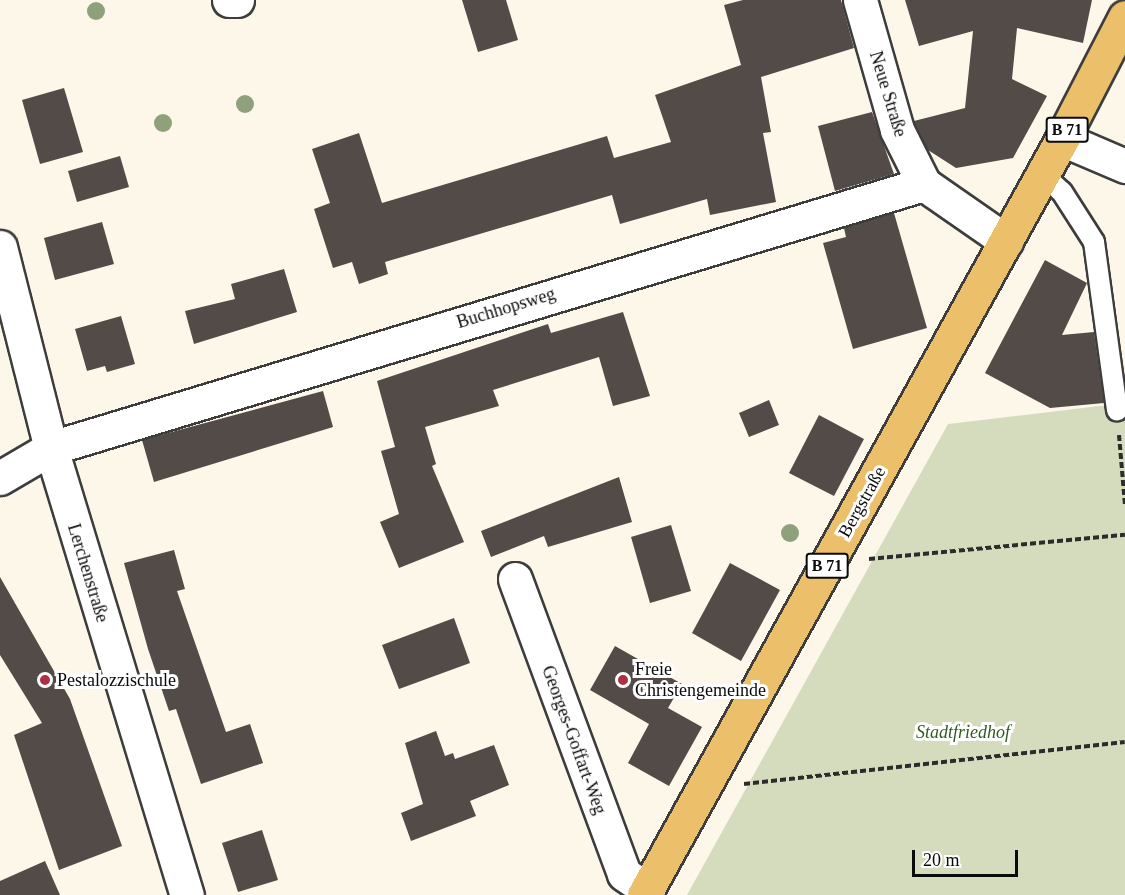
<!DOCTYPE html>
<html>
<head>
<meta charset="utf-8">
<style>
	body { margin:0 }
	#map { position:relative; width:1125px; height:895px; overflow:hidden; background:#fdf7e9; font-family:"Times New Roman",serif }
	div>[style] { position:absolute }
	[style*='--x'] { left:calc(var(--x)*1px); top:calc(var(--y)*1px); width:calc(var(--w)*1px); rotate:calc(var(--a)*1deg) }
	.cemetery>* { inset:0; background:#d5dcbe }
	.building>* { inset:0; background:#524b48 }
	.path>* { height:4px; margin-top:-2px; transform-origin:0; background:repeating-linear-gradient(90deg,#2c2c2c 0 6px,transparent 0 9px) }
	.roads { filter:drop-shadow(2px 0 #3d3d3d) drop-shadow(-2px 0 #3d3d3d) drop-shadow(0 2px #3d3d3d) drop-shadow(0 -2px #3d3d3d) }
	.service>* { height:20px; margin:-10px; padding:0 10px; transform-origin:10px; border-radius:10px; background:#fff }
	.minor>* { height:33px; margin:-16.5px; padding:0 16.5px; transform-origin:16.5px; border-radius:16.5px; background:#fff }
	.primary>* { height:33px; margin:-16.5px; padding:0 16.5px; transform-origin:16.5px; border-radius:16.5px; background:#ecbf6a }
	.trees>* { width:18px; height:18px; margin:-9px; border-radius:50%; background:#8ea17b }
	.dots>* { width:16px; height:16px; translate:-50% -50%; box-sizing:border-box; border:3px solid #fff; border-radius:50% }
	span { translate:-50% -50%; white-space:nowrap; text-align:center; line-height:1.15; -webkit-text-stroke:6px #fff; paint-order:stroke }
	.shield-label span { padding:2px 4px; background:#fff; border:2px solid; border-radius:4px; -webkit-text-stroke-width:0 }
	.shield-label { font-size:16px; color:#0a0a0a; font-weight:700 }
	.street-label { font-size:18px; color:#0a0a0a }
	.poi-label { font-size:18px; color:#0a0a0a }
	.left { translate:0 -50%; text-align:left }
	.park-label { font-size:18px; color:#335b21; font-style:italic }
	.scale { position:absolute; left:912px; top:850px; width:106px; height:27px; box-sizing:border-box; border:3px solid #0a0a0a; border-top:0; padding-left:8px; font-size:18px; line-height:21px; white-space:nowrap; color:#0a0a0a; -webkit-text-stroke:4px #fff; paint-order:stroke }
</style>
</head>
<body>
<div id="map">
	<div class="cemetery">
		<i style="clip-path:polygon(1125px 403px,1125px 895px,687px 895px,948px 424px)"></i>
	</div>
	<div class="building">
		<i style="clip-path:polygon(462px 0,506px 0,518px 40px,478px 52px)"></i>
		<i style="clip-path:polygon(743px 0,841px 0,854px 48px,761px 77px,771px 132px,763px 133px,776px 202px,710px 215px,707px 199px,620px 224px,612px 195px,385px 262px,388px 274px,359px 284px,352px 262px,333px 268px,314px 209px,330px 203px,312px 149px,359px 133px,382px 203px,607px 136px,614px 158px,671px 142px,655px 95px,741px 65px,724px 5px)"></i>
		<i style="clip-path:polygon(905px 0,1092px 0,1083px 43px,1017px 28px,1012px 79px,1047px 96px,1013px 158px,956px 168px,928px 150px,914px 121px,965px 108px,973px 31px,919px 46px)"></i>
		<i style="clip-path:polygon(64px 88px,83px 152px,40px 164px,22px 100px)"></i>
		<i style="clip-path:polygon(872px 112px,894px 174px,835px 191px,818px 126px)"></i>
		<i style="clip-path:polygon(120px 156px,129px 187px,77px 202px,68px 171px)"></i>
		<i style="clip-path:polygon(894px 213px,927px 328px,853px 349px,823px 243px,846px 237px,844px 228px)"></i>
		<i style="clip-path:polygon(102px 222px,114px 264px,55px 280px,44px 238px)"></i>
		<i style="clip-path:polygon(1045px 260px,1087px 283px,1062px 335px,1094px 332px,1104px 403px,1050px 408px,985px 373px)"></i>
		<i style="clip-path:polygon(284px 269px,297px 312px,194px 344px,185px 311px,235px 299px,231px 284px)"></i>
		<i style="clip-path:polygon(623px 312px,650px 396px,613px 406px,599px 357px,493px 390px,499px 406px,425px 427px,436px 464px,432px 466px,464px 542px,399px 568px,380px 522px,399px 514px,381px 451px,395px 447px,377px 381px,548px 324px,551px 333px)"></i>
		<i style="clip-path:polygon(121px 316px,135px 364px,107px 372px,105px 366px,87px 371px,75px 329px)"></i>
		<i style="clip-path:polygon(323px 391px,333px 427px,154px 482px,142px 440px)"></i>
		<i style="clip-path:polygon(769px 400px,779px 425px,749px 437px,739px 413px)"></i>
		<i style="clip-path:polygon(819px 415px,864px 439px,834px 496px,789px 473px)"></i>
		<i style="clip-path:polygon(619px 477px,632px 522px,548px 547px,544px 536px,491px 557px,481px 531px)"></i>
		<i style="clip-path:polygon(671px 525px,691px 591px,650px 603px,631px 537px)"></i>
		<i style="clip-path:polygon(174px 550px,185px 589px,177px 591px,226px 732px,250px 724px,263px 763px,201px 784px,176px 709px,169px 711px,148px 649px,124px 563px)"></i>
		<i style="clip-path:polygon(730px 563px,780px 590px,741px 661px,692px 633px)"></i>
		<i style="clip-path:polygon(0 577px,70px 699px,122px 846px,59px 870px,14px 735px,42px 723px,0 655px)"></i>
		<i style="clip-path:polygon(454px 618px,470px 663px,399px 689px,382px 645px)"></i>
		<i style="clip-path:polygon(615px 646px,682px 684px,668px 708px,702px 727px,669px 786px,628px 763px,649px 724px,590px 690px)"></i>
		<i style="clip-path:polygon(436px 731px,445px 756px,453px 753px,455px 759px,494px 745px,509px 785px,470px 801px,476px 816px,411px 841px,401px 813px,423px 804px,405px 743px)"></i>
		<i style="clip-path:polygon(262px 830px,278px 880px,238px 892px,222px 843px)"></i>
		<i style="clip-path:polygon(45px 861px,60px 895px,0 895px,0 881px)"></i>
	</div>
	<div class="path">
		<i style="--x:1119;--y:435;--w:70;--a:85.1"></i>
		<i style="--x:869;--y:559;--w:257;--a:-5.4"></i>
		<i style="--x:744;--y:784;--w:383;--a:-6.3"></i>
	</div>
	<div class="roads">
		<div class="service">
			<i style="--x:1043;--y:175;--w:25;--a:42"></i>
			<i style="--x:1062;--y:192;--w:59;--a:57.4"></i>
			<i style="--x:1094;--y:242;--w:170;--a:82.2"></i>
		</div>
		<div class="minor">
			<i style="--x:229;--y:0;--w:8;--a:0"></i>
			<i style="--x:860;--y:0;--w:135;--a:74.1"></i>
			<i style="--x:897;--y:130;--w:60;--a:63.4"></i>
			<i style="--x:924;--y:184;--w:100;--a:34.8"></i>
			<i style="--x:1062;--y:139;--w:69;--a:23.2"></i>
			<i style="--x:0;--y:247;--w:207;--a:75.8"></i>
			<i style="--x:51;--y:448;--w:467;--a:73.1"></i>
			<i style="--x:0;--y:478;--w:59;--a:-30.5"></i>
			<i style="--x:51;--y:448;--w:912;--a:-16.83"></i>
			<i style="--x:515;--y:579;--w:314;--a:69.7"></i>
			<i style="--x:624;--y:874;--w:29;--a:34"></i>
		</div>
		<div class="primary">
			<i style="--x:644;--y:895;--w:864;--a:-61.06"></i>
			<i style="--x:1062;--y:139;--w:137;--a:-62.7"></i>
		</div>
	</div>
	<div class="trees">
		<i style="left:96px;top:11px"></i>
		<i style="left:245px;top:104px"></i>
		<i style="left:163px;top:123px"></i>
		<i style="left:790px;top:533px"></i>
	</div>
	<div class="dots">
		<i style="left:45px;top:680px;background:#ad3042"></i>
		<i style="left:623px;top:680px;background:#ad3042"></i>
	</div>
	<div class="shield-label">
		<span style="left:1067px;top:130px">B 71</span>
		<span style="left:827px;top:566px">B 71</span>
	</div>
	<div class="street-label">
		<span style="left:888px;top:94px;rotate:73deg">Neue Straße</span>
		<span style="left:506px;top:308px;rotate:-17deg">Buchhopsweg</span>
		<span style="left:862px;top:502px;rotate:-61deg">Bergstraße</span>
		<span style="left:88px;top:573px;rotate:73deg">Lerchenstraße</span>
		<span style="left:574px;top:740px;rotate:70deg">Georges-Goffart-Weg</span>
	</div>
	<div class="poi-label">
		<span class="left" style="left:635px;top:680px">Freie<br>Christengemeinde</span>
		<span class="left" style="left:57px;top:680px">Pestalozzischule</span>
	</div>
	<div class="park-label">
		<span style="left:963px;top:732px">Stadtfriedhof</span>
	</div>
	<div class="scale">20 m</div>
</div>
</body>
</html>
